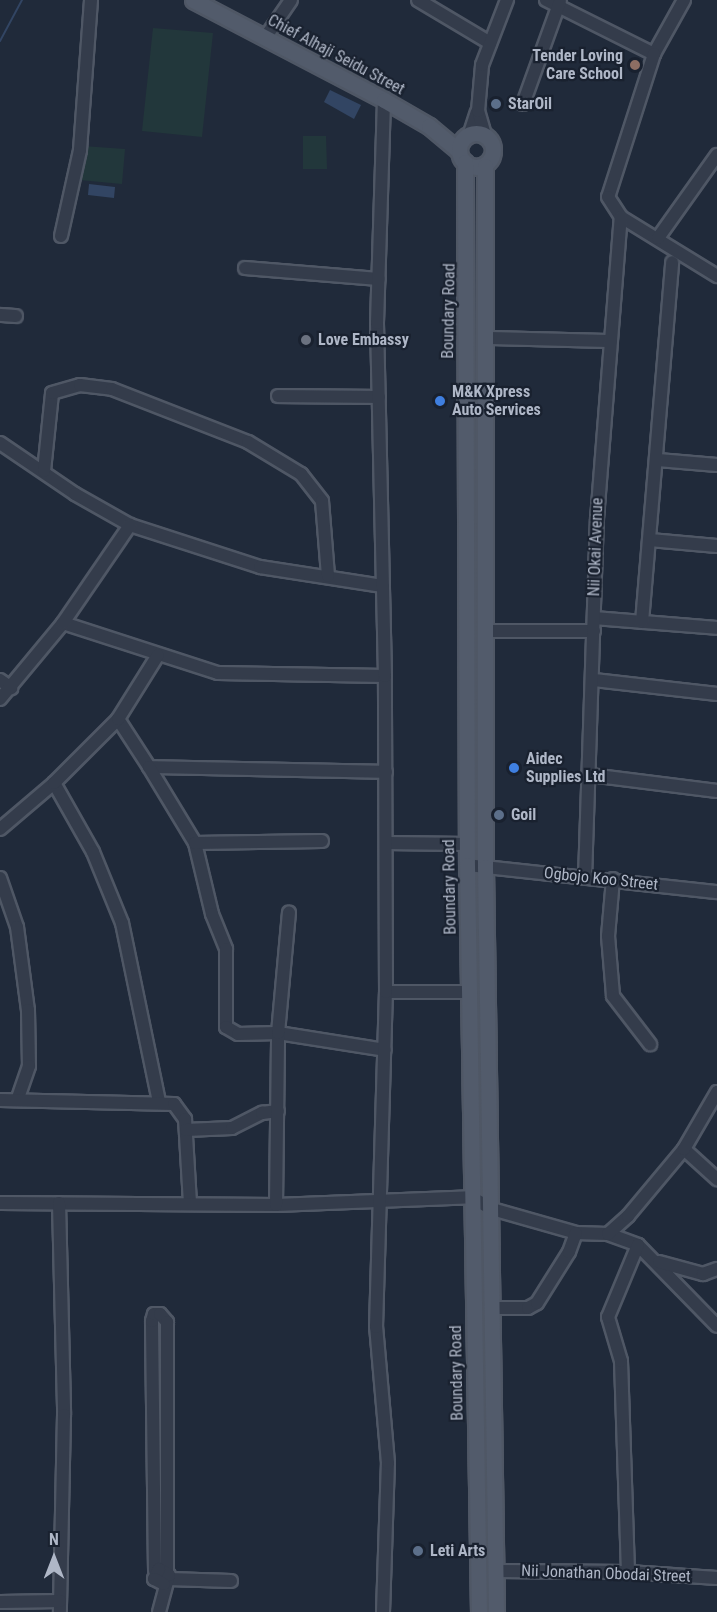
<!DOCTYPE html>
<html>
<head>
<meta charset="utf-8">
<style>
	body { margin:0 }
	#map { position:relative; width:717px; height:1612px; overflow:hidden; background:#202a3a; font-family:"Roboto Condensed",sans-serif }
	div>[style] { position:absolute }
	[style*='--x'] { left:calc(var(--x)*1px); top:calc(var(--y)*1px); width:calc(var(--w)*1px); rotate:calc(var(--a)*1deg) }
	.green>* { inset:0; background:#22373b }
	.water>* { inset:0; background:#324563 }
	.stream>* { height:2px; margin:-1px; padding:0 1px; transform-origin:1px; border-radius:1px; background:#324563 }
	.roads { filter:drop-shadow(2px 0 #4f5765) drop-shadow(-2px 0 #4f5765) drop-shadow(0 2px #4f5765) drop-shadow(0 -2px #4f5765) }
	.minor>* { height:12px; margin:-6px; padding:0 6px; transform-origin:6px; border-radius:6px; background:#343c4b }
	.major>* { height:15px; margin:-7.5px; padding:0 7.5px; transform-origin:7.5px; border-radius:7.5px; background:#525b6b }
	.major>.ring { margin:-7.5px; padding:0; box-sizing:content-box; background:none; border:15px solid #525b6b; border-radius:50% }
	.dots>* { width:16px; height:16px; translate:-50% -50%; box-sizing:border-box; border:3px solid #19212f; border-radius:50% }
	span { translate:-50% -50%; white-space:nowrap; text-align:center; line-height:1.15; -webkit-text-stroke:4.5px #19212f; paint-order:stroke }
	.street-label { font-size:16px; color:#afb7c7 }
	.poi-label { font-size:16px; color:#afb7c7; font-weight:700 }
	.right { translate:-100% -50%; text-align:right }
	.left { translate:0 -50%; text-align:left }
	.north { position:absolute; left:24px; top:1528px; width:60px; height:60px; -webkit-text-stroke:4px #19212f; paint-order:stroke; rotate:0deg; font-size:16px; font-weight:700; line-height:24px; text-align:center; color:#afb7c7 }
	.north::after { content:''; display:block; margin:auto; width:21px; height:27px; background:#afb7c7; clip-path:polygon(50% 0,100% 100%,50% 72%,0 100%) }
</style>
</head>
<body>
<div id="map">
	<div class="green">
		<i style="clip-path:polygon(153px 28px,213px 33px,202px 137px,142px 131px)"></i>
		<i style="clip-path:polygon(303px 136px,326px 136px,327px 169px,303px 169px)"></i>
		<i style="clip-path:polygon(83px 146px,125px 149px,122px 184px,80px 180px)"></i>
	</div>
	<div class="water">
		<i style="clip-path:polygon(330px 90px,361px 105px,354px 119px,324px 102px)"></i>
		<i style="clip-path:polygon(89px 184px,115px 187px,114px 198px,88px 195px)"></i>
	</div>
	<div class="stream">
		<i style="--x:0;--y:41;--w:47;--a:-61.8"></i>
	</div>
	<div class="roads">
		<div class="minor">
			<i style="--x:418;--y:0;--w:84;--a:30.8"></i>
			<i style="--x:546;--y:0;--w:121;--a:26.6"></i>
			<i style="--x:684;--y:0;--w:62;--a:119.1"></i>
			<i style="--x:654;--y:54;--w:150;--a:107.8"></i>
			<i style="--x:608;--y:197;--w:24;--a:57"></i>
			<i style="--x:621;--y:217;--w:113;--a:31.6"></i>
			<i style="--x:265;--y:38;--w:46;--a:-55.6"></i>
			<i style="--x:523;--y:104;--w:109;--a:-70.2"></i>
			<i style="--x:470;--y:133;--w:22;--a:-72"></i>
			<i style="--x:485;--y:135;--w:25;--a:-106"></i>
			<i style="--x:478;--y:111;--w:46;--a:-85"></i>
			<i style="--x:482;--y:65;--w:70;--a:-69"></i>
			<i style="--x:61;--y:236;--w:88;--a:-77.5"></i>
			<i style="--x:80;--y:150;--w:150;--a:-85.8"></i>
			<i style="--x:658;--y:238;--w:102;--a:-54.6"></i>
			<i style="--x:245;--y:268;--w:134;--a:4.7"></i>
			<i style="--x:0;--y:315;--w:16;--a:4"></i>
			<i style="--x:487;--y:338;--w:124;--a:1.4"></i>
			<i style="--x:278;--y:396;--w:101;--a:0.6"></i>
			<i style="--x:0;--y:443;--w:91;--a:34.2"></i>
			<i style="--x:75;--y:494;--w:63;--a:29.4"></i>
			<i style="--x:130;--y:525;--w:137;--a:17.9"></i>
			<i style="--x:260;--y:567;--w:124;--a:8.8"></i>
			<i style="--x:658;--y:460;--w:59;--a:4.8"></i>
			<i style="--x:44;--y:471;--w:78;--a:-84.1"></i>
			<i style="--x:52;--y:393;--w:29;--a:-16"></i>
			<i style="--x:80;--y:385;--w:32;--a:7"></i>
			<i style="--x:112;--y:389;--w:146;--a:21.3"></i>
			<i style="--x:248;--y:442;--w:62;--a:31.1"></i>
			<i style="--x:301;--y:474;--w:34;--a:52"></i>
			<i style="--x:322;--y:501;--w:75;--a:85.4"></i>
			<i style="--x:650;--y:540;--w:67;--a:5.1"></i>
			<i style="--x:594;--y:618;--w:123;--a:4.6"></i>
			<i style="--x:642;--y:622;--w:361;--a:-85.2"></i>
			<i style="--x:63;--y:623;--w:163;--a:17.9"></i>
			<i style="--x:218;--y:673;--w:167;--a:1"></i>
			<i style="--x:485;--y:631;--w:109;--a:0"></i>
			<i style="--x:0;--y:680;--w:14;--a:36"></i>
			<i style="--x:594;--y:680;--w:124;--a:6.5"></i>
			<i style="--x:0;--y:699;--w:99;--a:-50.3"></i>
			<i style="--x:63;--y:623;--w:119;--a:-55.6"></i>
			<i style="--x:118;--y:719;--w:57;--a:57.1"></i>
			<i style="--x:149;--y:767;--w:237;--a:1.2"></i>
			<i style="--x:149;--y:767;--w:89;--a:58.8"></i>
			<i style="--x:195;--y:843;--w:73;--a:76.5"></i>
			<i style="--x:212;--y:914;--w:38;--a:68"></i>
			<i style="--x:226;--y:949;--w:78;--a:90"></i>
			<i style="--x:226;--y:1027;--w:14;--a:30"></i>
			<i style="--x:238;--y:1034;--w:40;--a:-1.4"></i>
			<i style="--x:278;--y:1033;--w:108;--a:9"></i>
			<i style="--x:590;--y:775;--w:128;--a:7.2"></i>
			<i style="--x:54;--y:783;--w:79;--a:60.5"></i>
			<i style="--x:93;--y:852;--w:77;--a:67.8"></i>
			<i style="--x:122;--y:923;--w:183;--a:78.3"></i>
			<i style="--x:0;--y:829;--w:71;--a:-40.4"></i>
			<i style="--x:54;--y:783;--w:91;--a:-45"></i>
			<i style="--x:118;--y:719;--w:75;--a:-58"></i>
			<i style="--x:195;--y:843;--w:127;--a:-0.9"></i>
			<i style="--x:386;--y:843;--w:81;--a:0.7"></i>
			<i style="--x:467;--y:865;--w:251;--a:6.2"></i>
			<i style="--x:0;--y:878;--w:52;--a:70.9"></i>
			<i style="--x:17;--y:927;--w:84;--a:82.5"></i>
			<i style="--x:28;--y:1010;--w:56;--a:89"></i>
			<i style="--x:29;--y:1066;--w:36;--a:109"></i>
			<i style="--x:585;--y:878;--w:359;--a:-88.1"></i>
			<i style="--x:597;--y:519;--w:303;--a:-85.5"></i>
			<i style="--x:613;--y:879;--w:57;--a:95"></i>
			<i style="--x:608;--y:936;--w:60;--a:85.2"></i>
			<i style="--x:613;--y:996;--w:61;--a:52.4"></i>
			<i style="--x:386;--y:992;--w:84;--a:0"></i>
			<i style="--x:0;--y:1100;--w:174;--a:1.3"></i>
			<i style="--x:174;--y:1104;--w:19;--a:54"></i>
			<i style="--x:185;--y:1119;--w:84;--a:86.6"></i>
			<i style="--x:186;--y:1130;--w:46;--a:-2.5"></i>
			<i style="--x:232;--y:1128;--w:34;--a:-27"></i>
			<i style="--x:262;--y:1113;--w:16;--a:-7"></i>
			<i style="--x:684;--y:1149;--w:45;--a:42.3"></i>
			<i style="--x:0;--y:1203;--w:276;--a:0.4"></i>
			<i style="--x:276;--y:1205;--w:195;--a:-2.3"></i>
			<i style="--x:471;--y:1197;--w:24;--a:30"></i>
			<i style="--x:492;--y:1209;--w:87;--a:15.9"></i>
			<i style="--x:576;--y:1233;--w:32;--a:2"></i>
			<i style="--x:608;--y:1234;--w:32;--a:20"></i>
			<i style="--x:638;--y:1245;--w:113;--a:45.7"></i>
			<i style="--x:59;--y:1203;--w:212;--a:88.6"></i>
			<i style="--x:64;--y:1415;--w:197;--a:91.2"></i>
			<i style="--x:276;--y:1205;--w:172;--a:-89.3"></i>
			<i style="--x:278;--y:1033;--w:121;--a:-84.8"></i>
			<i style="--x:608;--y:1234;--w:27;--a:-42"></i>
			<i style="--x:628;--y:1216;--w:87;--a:-50.1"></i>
			<i style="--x:684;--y:1149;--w:66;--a:-59.9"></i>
			<i style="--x:659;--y:1262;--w:46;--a:15.3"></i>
			<i style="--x:703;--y:1274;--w:15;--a:-20"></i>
			<i style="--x:492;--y:1308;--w:36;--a:0"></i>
			<i style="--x:528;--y:1308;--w:10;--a:-29"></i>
			<i style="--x:537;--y:1303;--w:60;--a:-57.9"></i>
			<i style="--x:569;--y:1252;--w:20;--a:-70"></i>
			<i style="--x:155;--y:1571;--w:250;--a:-90.7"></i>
			<i style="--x:152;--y:1321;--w:7;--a:-74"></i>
			<i style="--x:154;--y:1314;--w:6;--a:0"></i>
			<i style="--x:160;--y:1314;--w:11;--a:49"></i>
			<i style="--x:167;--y:1322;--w:249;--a:90"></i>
			<i style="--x:496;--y:1571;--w:132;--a:0.4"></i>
			<i style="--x:628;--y:1572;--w:89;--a:3.9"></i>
			<i style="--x:628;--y:1572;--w:211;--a:-91.9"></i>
			<i style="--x:621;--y:1361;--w:46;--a:-106.5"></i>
			<i style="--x:608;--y:1317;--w:78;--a:-67.4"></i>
			<i style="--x:169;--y:1579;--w:62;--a:1.8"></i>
			<i style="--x:0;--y:1602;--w:60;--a:-1"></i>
			<i style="--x:159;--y:1612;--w:38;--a:-75"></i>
			<i style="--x:169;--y:1575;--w:12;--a:-149"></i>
			<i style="--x:159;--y:1569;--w:11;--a:117"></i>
			<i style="--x:154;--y:1579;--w:11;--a:27"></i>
			<i style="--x:383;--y:1612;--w:149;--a:-88.1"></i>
			<i style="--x:388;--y:1463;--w:137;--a:-95"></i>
			<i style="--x:376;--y:1327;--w:335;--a:-88.3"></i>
			<i style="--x:386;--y:992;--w:316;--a:-90.2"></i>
			<i style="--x:385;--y:676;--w:353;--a:-91.3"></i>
			<i style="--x:377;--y:323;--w:223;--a:-88.2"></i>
		</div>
		<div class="major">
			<i style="--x:193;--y:0;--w:216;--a:27.6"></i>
			<i style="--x:384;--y:100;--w:52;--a:30"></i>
			<i style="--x:429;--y:126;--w:39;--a:40"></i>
			<i class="ring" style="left:459px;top:133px;width:19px;height:19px"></i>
			<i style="--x:465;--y:162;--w:703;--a:89.84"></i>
			<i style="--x:467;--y:865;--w:747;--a:89.08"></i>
			<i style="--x:485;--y:166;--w:701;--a:90"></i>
			<i style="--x:485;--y:867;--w:745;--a:89.15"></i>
		</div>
	</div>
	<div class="dots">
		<i style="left:635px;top:65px;background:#8d6e63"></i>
		<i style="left:496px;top:104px;background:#5c6f8a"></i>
		<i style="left:306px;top:340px;background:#6b7280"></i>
		<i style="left:440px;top:401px;background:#3f7fe0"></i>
		<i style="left:514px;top:768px;background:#3f7fe0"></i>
		<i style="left:499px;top:815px;background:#5c6f8a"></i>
		<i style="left:418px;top:1551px;background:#5c6f8a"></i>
	</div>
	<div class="street-label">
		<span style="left:336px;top:55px;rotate:28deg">Chief Alhaji Seidu Street</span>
		<span style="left:449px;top:311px;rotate:-89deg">Boundary Road</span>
		<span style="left:596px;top:547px;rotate:-88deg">Nii Okai Avenue</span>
		<span style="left:601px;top:879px;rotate:6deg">Ogbojo Koo Street</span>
		<span style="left:450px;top:887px;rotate:-91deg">Boundary Road</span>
		<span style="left:457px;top:1373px;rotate:-91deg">Boundary Road</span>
		<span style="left:606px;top:1574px;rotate:2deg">Nii Jonathan Obodai Street</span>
	</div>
	<div class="poi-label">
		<span class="right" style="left:623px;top:65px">Tender Loving<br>Care School</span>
		<span class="left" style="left:508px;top:104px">StarOil</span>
		<span class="left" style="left:318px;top:340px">Love Embassy</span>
		<span class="left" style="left:452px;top:401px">M&amp;K Xpress<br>Auto Services</span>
		<span class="left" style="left:526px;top:768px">Aidec<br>Supplies Ltd</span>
		<span class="left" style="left:511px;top:815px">Goil</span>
		<span class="left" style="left:430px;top:1551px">Leti Arts</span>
	</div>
	<div class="north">N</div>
</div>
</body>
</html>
